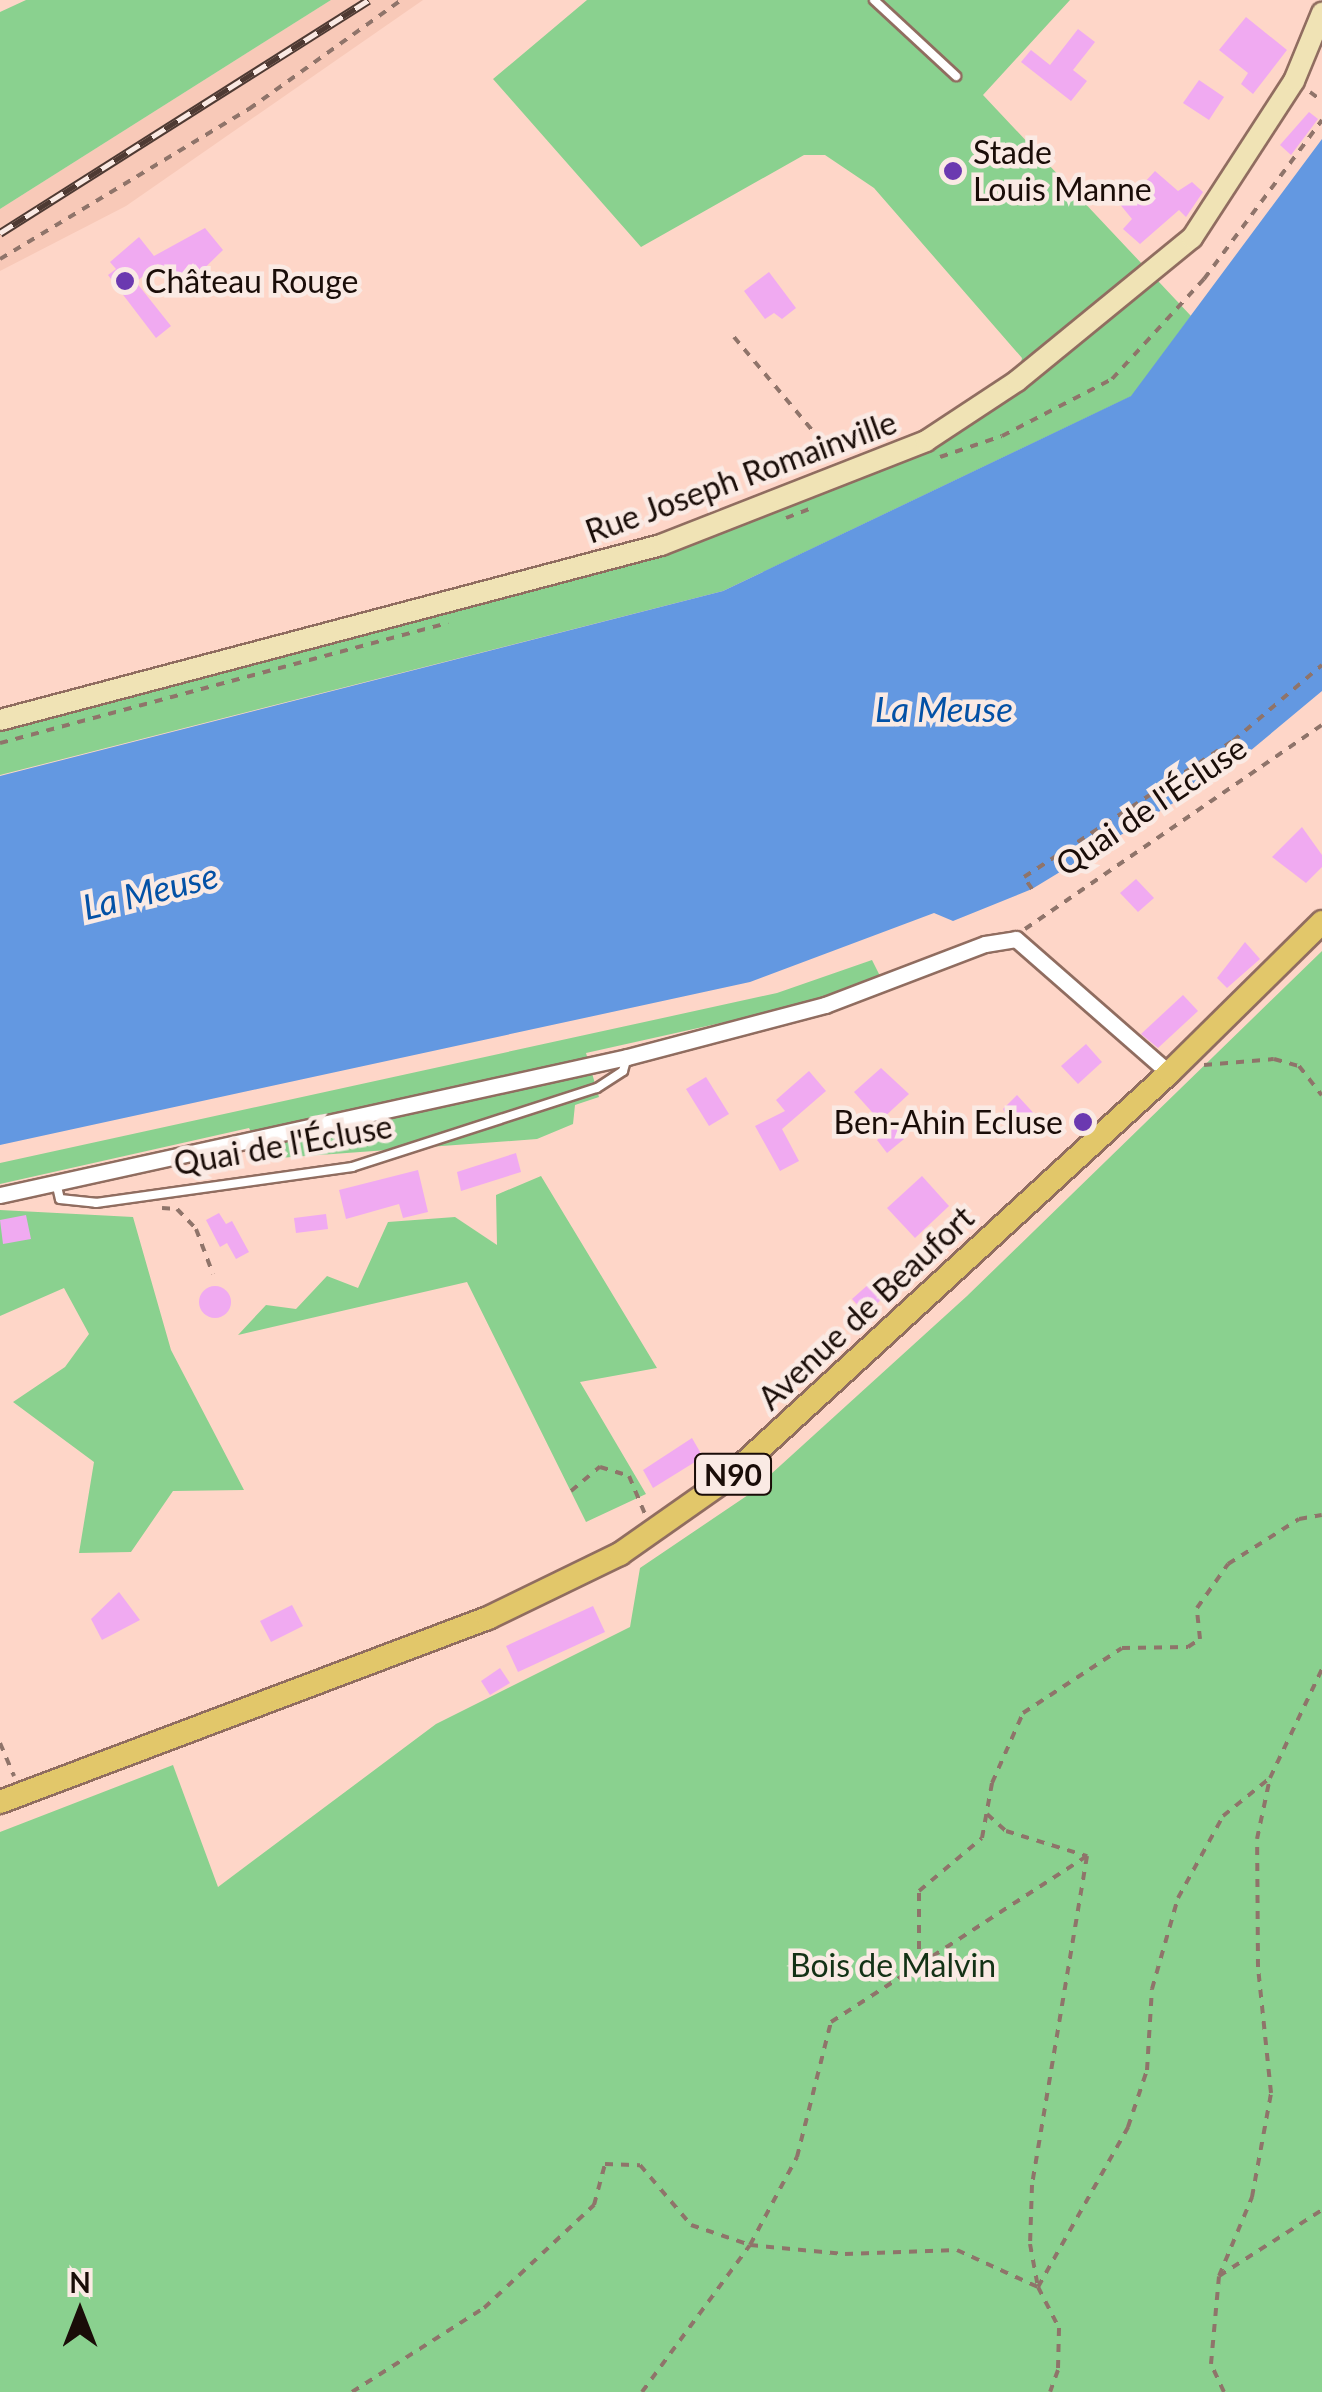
<!DOCTYPE html>
<html>
<head>
<meta charset="utf-8">
<style>
	body { margin:0 }
	#map { position:relative; width:1322px; height:2392px; overflow:hidden; background:#fed6c8; font-family:Lato,sans-serif }
	div>[style] { position:absolute }
	[style*='--x'] { left:calc(var(--x)*1px); top:calc(var(--y)*1px); width:calc(var(--w)*1px); rotate:calc(var(--a)*1deg) }
	.built>* { inset:0; background:#f8c9b8 }
	.green>* { inset:0; background:#8ad18f }
	.water>* { inset:0; background:#6398e1 }
	.building>* { inset:0; background:#f0aaf1 }
	.round { border-radius:50% }
	.path>* { height:4px; margin-top:-2px; transform-origin:0; background:repeating-linear-gradient(90deg,#8f746a 0 8px,transparent 0 16px) }
	.roads { filter:drop-shadow(2px 0 #906d60) drop-shadow(-2px 0 #906d60) drop-shadow(0 2px #906d60) drop-shadow(0 -2px #906d60) }
	.lane>* { height:8px; margin:-4px; padding:0 4px; transform-origin:4px; border-radius:4px; background:#fff }
	.street>* { height:15px; margin:-7.5px; padding:0 7.5px; transform-origin:7.5px; border-radius:7.5px; background:#fff }
	.secondary>* { height:20px; margin:-10px; padding:0 10px; transform-origin:10px; border-radius:10px; background:#f0e3b5 }
	.primary>* { height:22px; margin:-11px; padding:0 11px; transform-origin:11px; border-radius:11px; background:#e2c76a }
	.rail>* { height:9px; margin-top:-4.5px; transform-origin:0; background:repeating-linear-gradient(90deg,#faeae4 0 15px,#4e3a33 0 30px); box-sizing:border-box; border-block:2px solid #4e3a33 }
	.dots>* { width:28px; height:28px; translate:-50% -50%; box-sizing:border-box; border:5px solid #faeae4; border-radius:50% }
	span { translate:-50% -50%; white-space:nowrap; text-align:center; line-height:1.15; -webkit-text-stroke:9px #faeae4; paint-order:stroke }
	.shield-label span { padding:2px 8px; background:#faeae4; border:2px solid; border-radius:8px; -webkit-text-stroke-width:0 }
	.shield-label { font-size:30px; color:#1a0d08; font-weight:700 }
	.poi-label { font-size:32px; color:#1a0d08 }
	.left { translate:0 -50%; text-align:left }
	.right { translate:-100% -50%; text-align:right }
	.street-label { font-size:32px; color:#1a0d08 }
	.park-label { font-size:32px; color:#133216 }
	.water-label { font-size:35px; color:#0351a6; font-style:italic }
	.north { position:absolute; left:30px; top:2262px; width:100px; height:100px; -webkit-text-stroke:8px #faeae4; paint-order:stroke; rotate:0deg; font-size:28px; font-weight:700; line-height:40px; text-align:center; color:#1a0d08 }
	.north::after { content:''; display:block; margin:auto; width:35px; height:45px; background:#1a0d08; clip-path:polygon(50% 0,100% 100%,50% 72%,0 100%) }
</style>
</head>
<body>
<div id="map">
	<div class="built">
		<i style="clip-path:polygon(331px 0,423px 0,126px 206px,0 271px,0 209px)"></i>
	</div>
	<div class="green">
		<i style="clip-path:polygon(26px 0,331px 0,0 209px,0 12px)"></i>
		<i style="clip-path:polygon(587px 0,1070px 0,983px 95px,1191px 316px,1132px 396px,723px 591px,0 775px,0 720px,568px 572px,848px 472px,1017px 381px,1022px 358px,874px 188px,825px 155px,804px 155px,641px 247px,493px 79px)"></i>
		<i style="clip-path:polygon(1322px 951px,1322px 2392px,0 2392px,0 1832px,173px 1765px,218px 1887px,436px 1724px,630px 1627px,640px 1568px,748px 1495px,967px 1296px)"></i>
		<i style="clip-path:polygon(872px 960px,881px 978px,779px 1010px,586px 1053px,599px 1097px,575px 1105px,573px 1124px,537px 1139px,265px 1159px,249px 1128px,0 1184px,0 1163px,777px 993px)"></i>
		<i style="clip-path:polygon(541px 1176px,657px 1368px,580px 1382px,646px 1494px,586px 1522px,467px 1282px,238px 1335px,266px 1305px,296px 1309px,327px 1276px,358px 1288px,388px 1222px,455px 1217px,497px 1245px,496px 1195px)"></i>
		<i style="clip-path:polygon(0 1210px,133px 1217px,171px 1350px,244px 1490px,173px 1491px,131px 1552px,79px 1553px,94px 1462px,13px 1402px,65px 1367px,89px 1334px,64px 1288px,0 1316px)"></i>
	</div>
	<div class="water">
		<i style="clip-path:polygon(1322px 139px,1322px 691px,1226px 771px,1032px 889px,953px 921px,934px 913px,750px 982px,0 1145px,0 776px,723px 591px,1131px 396px)"></i>
	</div>
	<div class="building">
		<i style="clip-path:polygon(1246px 17px,1287px 50px,1253px 94px,1241px 84px,1248px 73px,1219px 50px)"></i>
		<i style="clip-path:polygon(1078px 29px,1095px 42px,1073px 70px,1087px 81px,1071px 101px,1021px 62px,1031px 50px,1050px 65px)"></i>
		<i style="clip-path:polygon(1199px 80px,1224px 97px,1209px 120px,1183px 103px)"></i>
		<i style="clip-path:polygon(1309px 112px,1318px 119px,1291px 155px,1280px 145px)"></i>
		<i style="clip-path:polygon(1155px 171px,1178px 191px,1192px 182px,1203px 192px,1186px 217px,1179px 210px,1140px 244px,1123px 229px,1132px 219px,1114px 197px,1124px 188px,1132px 196px)"></i>
		<i style="clip-path:polygon(205px 228px,223px 250px,180px 292px,158px 264px,136px 282px,171px 326px,156px 338px,108px 275px,116px 269px,110px 262px,139px 237px,154px 256px)"></i>
		<i style="clip-path:polygon(769px 272px,796px 308px,782px 319px,774px 313px,765px 319px,744px 291px)"></i>
		<i style="clip-path:polygon(1302px 827px,1322px 855px,1322px 867px,1306px 883px,1272px 857px)"></i>
		<i style="clip-path:polygon(1136px 879px,1154px 898px,1138px 912px,1120px 893px)"></i>
		<i style="clip-path:polygon(1245px 942px,1260px 959px,1227px 988px,1217px 978px)"></i>
		<i style="clip-path:polygon(1183px 995px,1198px 1011px,1158px 1048px,1141px 1034px)"></i>
		<i style="clip-path:polygon(1086px 1044px,1102px 1062px,1078px 1084px,1061px 1066px)"></i>
		<i style="clip-path:polygon(881px 1068px,909px 1094px,880px 1121px,854px 1092px)"></i>
		<i style="clip-path:polygon(809px 1071px,826px 1091px,782px 1129px,799px 1161px,780px 1171px,755px 1126px,785px 1111px,776px 1100px)"></i>
		<i style="clip-path:polygon(706px 1077px,729px 1114px,709px 1126px,686px 1089px)"></i>
		<i style="clip-path:polygon(1017px 1095px,1039px 1119px,1020px 1137px,1003px 1109px)"></i>
		<i style="clip-path:polygon(894px 1126px,904px 1139px,887px 1153px,877px 1140px)"></i>
		<i style="clip-path:polygon(516px 1153px,521px 1172px,461px 1191px,457px 1172px)"></i>
		<i style="clip-path:polygon(418px 1170px,428px 1212px,403px 1218px,399px 1204px,346px 1219px,339px 1190px)"></i>
		<i style="clip-path:polygon(922px 1176px,949px 1206px,915px 1238px,887px 1208px)"></i>
		<i style="clip-path:polygon(219px 1213px,226px 1224px,232px 1221px,249px 1252px,236px 1259px,227px 1243px,220px 1247px,206px 1220px)"></i>
		<i style="clip-path:polygon(326px 1214px,328px 1229px,296px 1233px,294px 1218px)"></i>
		<i style="clip-path:polygon(26px 1215px,31px 1239px,3px 1244px,0 1220px)"></i>
		<i style="clip-path:polygon(870px 1283px,884px 1297px,866px 1314px,852px 1299px)"></i>
		<i class="round" style="left:199px;top:1286px;width:32px;height:32px"></i>
		<i style="clip-path:polygon(692px 1438px,703px 1457px,653px 1488px,643px 1470px)"></i>
		<i style="clip-path:polygon(119px 1592px,140px 1620px,102px 1640px,91px 1619px)"></i>
		<i style="clip-path:polygon(292px 1605px,303px 1626px,271px 1642px,260px 1621px)"></i>
		<i style="clip-path:polygon(593px 1606px,605px 1632px,518px 1672px,506px 1646px)"></i>
		<i style="clip-path:polygon(500px 1668px,510px 1683px,490px 1695px,481px 1681px)"></i>
	</div>
	<div class="path">
		<i style="--x:1310;--y:92;--w:15;--a:37"></i>
		<i style="--x:0;--y:259;--w:291;--a:-31.1"></i>
		<i style="--x:249;--y:109;--w:187;--a:-35.6"></i>
		<i style="--x:734;--y:337;--w:155;--a:50"></i>
		<i style="--x:940;--y:457;--w:65;--a:-18.7"></i>
		<i style="--x:1002;--y:436;--w:124;--a:-27.4"></i>
		<i style="--x:1112;--y:379;--w:136;--a:-47.4"></i>
		<i style="--x:1204;--y:279;--w:198;--a:-53.4"></i>
		<i style="--x:786;--y:518;--w:26;--a:-21"></i>
		<i style="--x:0;--y:743;--w:464;--a:-15"></i>
		<i style="--x:1032;--y:889;--w:14;--a:-124"></i>
		<i style="--x:1024;--y:877;--w:249;--a:-33.1"></i>
		<i style="--x:1233;--y:741;--w:117;--a:-40.5"></i>
		<i style="--x:1025;--y:929;--w:360;--a:-34.5"></i>
		<i style="--x:1204;--y:1065;--w:70;--a:-4.9"></i>
		<i style="--x:1274;--y:1059;--w:26;--a:16"></i>
		<i style="--x:1299;--y:1066;--w:37;--a:52"></i>
		<i style="--x:162;--y:1208;--w:15;--a:4"></i>
		<i style="--x:177;--y:1209;--w:28;--a:46"></i>
		<i style="--x:196;--y:1229;--w:48;--a:69.3"></i>
		<i style="--x:571;--y:1491;--w:38;--a:-40"></i>
		<i style="--x:600;--y:1467;--w:30;--a:17"></i>
		<i style="--x:629;--y:1476;--w:41;--a:67.2"></i>
		<i style="--x:0;--y:1743;--w:36;--a:67"></i>
		<i style="--x:987;--y:1814;--w:25;--a:42"></i>
		<i style="--x:1006;--y:1831;--w:85;--a:17.2"></i>
		<i style="--x:1087;--y:1856;--w:334;--a:99.5"></i>
		<i style="--x:1032;--y:2185;--w:59;--a:91.9"></i>
		<i style="--x:1030;--y:2244;--w:44;--a:79.5"></i>
		<i style="--x:1038;--y:2287;--w:46;--a:62.9"></i>
		<i style="--x:1059;--y:2328;--w:42;--a:91.4"></i>
		<i style="--x:1058;--y:2370;--w:23;--a:110"></i>
		<i style="--x:919;--y:1965;--w:200;--a:-33"></i>
		<i style="--x:1219;--y:2276;--w:122;--a:-32.7"></i>
		<i style="--x:1038;--y:2287;--w:184;--a:-60.6"></i>
		<i style="--x:1128;--y:2127;--w:60;--a:-71.6"></i>
		<i style="--x:1147;--y:2070;--w:81;--a:-86.5"></i>
		<i style="--x:1152;--y:1989;--w:95;--a:-74.1"></i>
		<i style="--x:1178;--y:1898;--w:94;--a:-61.2"></i>
		<i style="--x:1223;--y:1816;--w:60;--a:-39"></i>
		<i style="--x:352;--y:2392;--w:156;--a:-32.5"></i>
		<i style="--x:484;--y:2308;--w:151;--a:-43.1"></i>
		<i style="--x:594;--y:2205;--w:42;--a:-75"></i>
		<i style="--x:605;--y:2164;--w:35;--a:2"></i>
		<i style="--x:640;--y:2165;--w:79;--a:49.6"></i>
		<i style="--x:691;--y:2225;--w:62;--a:18.7"></i>
		<i style="--x:750;--y:2245;--w:95;--a:5.4"></i>
		<i style="--x:845;--y:2254;--w:112;--a:-2"></i>
		<i style="--x:957;--y:2250;--w:89;--a:24.6"></i>
		<i style="--x:642;--y:2392;--w:182;--a:-53.7"></i>
		<i style="--x:750;--y:2245;--w:100;--a:-61.9"></i>
		<i style="--x:797;--y:2157;--w:139;--a:-75.9"></i>
		<i style="--x:831;--y:2022;--w:105;--a:-32.9"></i>
		<i style="--x:919;--y:1965;--w:74;--a:-90"></i>
		<i style="--x:919;--y:1891;--w:82;--a:-40.1"></i>
		<i style="--x:982;--y:1838;--w:56;--a:-79.7"></i>
		<i style="--x:992;--y:1783;--w:77;--a:-66.1"></i>
		<i style="--x:1023;--y:1713;--w:118;--a:-33.3"></i>
		<i style="--x:1122;--y:1648;--w:66;--a:-0.9"></i>
		<i style="--x:1188;--y:1647;--w:14;--a:-34"></i>
		<i style="--x:1200;--y:1639;--w:31;--a:-96"></i>
		<i style="--x:1197;--y:1608;--w:54;--a:-54.8"></i>
		<i style="--x:1228;--y:1564;--w:84;--a:-32.4"></i>
		<i style="--x:1299;--y:1519;--w:23;--a:-10"></i>
		<i style="--x:1224;--y:2392;--w:31;--a:-115"></i>
		<i style="--x:1211;--y:2364;--w:88;--a:-84.8"></i>
		<i style="--x:1219;--y:2276;--w:86;--a:-67.3"></i>
		<i style="--x:1252;--y:2197;--w:106;--a:-79.6"></i>
		<i style="--x:1271;--y:2093;--w:127;--a:-95.9"></i>
		<i style="--x:1258;--y:1967;--w:128;--a:-90.4"></i>
		<i style="--x:1257;--y:1839;--w:62;--a:-78"></i>
		<i style="--x:1270;--y:1778;--w:121;--a:-64.5"></i>
	</div>
	<div class="roads">
		<div class="lane">
			<i style="--x:874;--y:0;--w:112;--a:42.8"></i>
			<i style="--x:56;--y:1182;--w:17;--a:77"></i>
			<i style="--x:60;--y:1199;--w:36;--a:6"></i>
			<i style="--x:96;--y:1203;--w:259;--a:-8"></i>
			<i style="--x:352;--y:1167;--w:257;--a:-17.9"></i>
			<i style="--x:597;--y:1088;--w:31;--a:-33"></i>
			<i style="--x:623;--y:1071;--w:15;--a:-74"></i>
		</div>
		<div class="street">
			<i style="--x:0;--y:1195;--w:642;--a:-12.41"></i>
			<i style="--x:627;--y:1057;--w:205;--a:-14.7"></i>
			<i style="--x:825;--y:1005;--w:171;--a:-20.9"></i>
			<i style="--x:985;--y:944;--w:31;--a:-9"></i>
			<i style="--x:1016;--y:939;--w:203;--a:41.2"></i>
		</div>
		<div class="secondary">
			<i style="--x:0;--y:720;--w:684;--a:-14.83"></i>
			<i style="--x:661;--y:545;--w:285;--a:-21.4"></i>
			<i style="--x:926;--y:441;--w:109;--a:-33.4"></i>
			<i style="--x:1017;--y:381;--w:226;--a:-39.3"></i>
			<i style="--x:1192;--y:238;--w:187;--a:-57"></i>
			<i style="--x:1294;--y:81;--w:74;--a:-67.6"></i>
		</div>
		<div class="primary">
			<i style="--x:0;--y:1802;--w:522;--a:-20.66"></i>
			<i style="--x:488;--y:1618;--w:147;--a:-25.9"></i>
			<i style="--x:620;--y:1554;--w:132;--a:-35.1"></i>
			<i style="--x:728;--y:1478;--w:599;--a:-42.56"></i>
			<i style="--x:1169;--y:1073;--w:215;--a:-44.6"></i>
		</div>
	</div>
	<div class="rail">
		<i style="--x:0;--y:233;--w:436;--a:-32.3"></i>
	</div>
	<div class="dots">
		<i style="left:953px;top:171px;background:#6b39b0"></i>
		<i style="left:125px;top:281px;background:#6b39b0"></i>
		<i style="left:1083px;top:1122px;background:#6b39b0"></i>
	</div>
	<div class="shield-label">
		<span style="left:733px;top:1474px">N90</span>
	</div>
	<div class="poi-label">
		<span class="left" style="left:973px;top:171px">Stade<br>Louis Manne</span>
		<span class="left" style="left:145px;top:281px">Château Rouge</span>
		<span class="right" style="left:1063px;top:1122px">Ben-Ahin Ecluse</span>
	</div>
	<div class="street-label">
		<span style="left:741px;top:477px;rotate:-20deg">Rue Joseph Romainville</span>
		<span style="left:1151px;top:806px;rotate:-34deg">Quai de l'Écluse</span>
		<span style="left:283px;top:1145px;rotate:-10deg">Quai de l'Écluse</span>
		<span style="left:866px;top:1308px;rotate:-43deg">Avenue de Beaufort</span>
	</div>
	<div class="park-label">
		<span style="left:893px;top:1965px">Bois de Malvin</span>
	</div>
	<div class="water-label">
		<span style="left:944px;top:708px">La Meuse</span>
		<span style="left:150px;top:890px;rotate:-14deg">La Meuse</span>
	</div>
	<div class="north">N</div>
</div>
</body>
</html>
